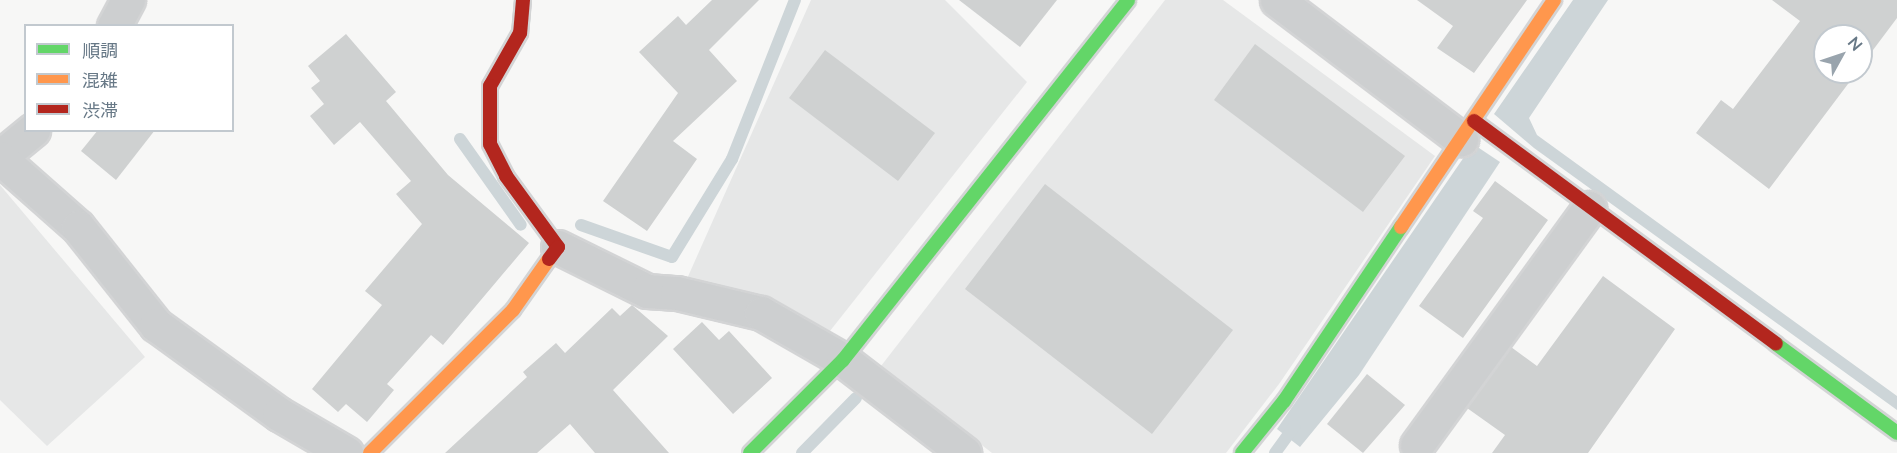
<!DOCTYPE html>
<html>
<head>
<meta charset="utf-8">
<style>
	body { margin:0 }
	#map { position:relative; width:1897px; height:453px; overflow:hidden; background:#f7f7f6; font-family:Lato,"Noto Sans JP",sans-serif }
	div>[style] { position:absolute }
	[style*='--x'] { left:calc(var(--x)*1px); top:calc(var(--y)*1px); width:calc(var(--w)*1px); rotate:calc(var(--a)*1deg) }
	.built>* { inset:0; background:#e6e7e7 }
	.water>* { inset:0; background:#cdd5d8 }
	.stream>* { height:12px; margin:-6px; padding:0 6px; transform-origin:6px; border-radius:6px; background:#cdd5d8 }
	.building>* { inset:0; background:#cfd1d1 }
	.roads { filter:drop-shadow(2px 0 #d3d4d5) drop-shadow(-2px 0 #d3d4d5) drop-shadow(0 2px #d3d4d5) drop-shadow(0 -2px #d3d4d5) }
	.street>* { height:33px; margin:-16.5px; padding:0 16.5px; transform-origin:16.5px; border-radius:16.5px; background:#cdcfd0 }
	.fast>* { height:14px; margin:-7px; padding:0 7px; transform-origin:7px; border-radius:7px; background:#63d668 }
	.slow>* { height:14px; margin:-7px; padding:0 7px; transform-origin:7px; border-radius:7px; background:#ff974d }
	.jam>* { height:14px; margin:-7px; padding:0 7px; transform-origin:7px; border-radius:7px; background:#b3261e }
	span { translate:-50% -50%; white-space:nowrap; text-align:center; line-height:1.15; -webkit-text-stroke:6px #fff; paint-order:stroke }
	.legend { position:absolute; left:24px; top:24px; width:210px; height:108px; box-sizing:border-box; background:#fff; border:2px solid #c2c9cf; margin:0; padding:8px 10px; list-style:none; font-size:18px; color:#677886 }
	.legend li { display:flex; align-items:center; gap:12px; height:30px }
	.legend b { width:30px; border:2px solid #c2c9cf }
	.north { position:absolute; left:1813px; top:24px; width:60px; height:60px; box-sizing:border-box; background:#fff; border:2px solid #c2c9cf; border-radius:50%; rotate:50deg; font-size:16px; font-weight:700; line-height:24px; text-align:center; color:#677886 }
	.north::after { content:''; display:block; margin:auto; width:21px; height:27px; background:#99a4ad; clip-path:polygon(50% 0,100% 100%,50% 72%,0 100%) }
</style>
</head>
<body>
<div id="map">
	<div class="built">
		<i style="clip-path:polygon(811px 0,945px 0,1027px 82px,826px 336px,686px 281px)"></i>
		<i style="clip-path:polygon(1165px 0,1223px 0,1435px 156px,1279px 384px,1226px 453px,992px 453px,881px 366px)"></i>
		<i style="clip-path:polygon(0 185px,145px 357px,47px 446px,0 400px)"></i>
	</div>
	<div class="water">
		<i style="clip-path:polygon(1573px 0,1608px 0,1529px 118px,1537px 135px,1897px 396px,1897px 410px,1534px 148px,1494px 114px)"></i>
		<i style="clip-path:polygon(1473px 144px,1500px 162px,1359px 375px,1300px 447px,1277px 429px)"></i>
	</div>
	<div class="stream">
		<i style="--x:460;--y:139;--w:105;--a:54.7"></i>
		<i style="--x:581;--y:225;--w:96;--a:19.4"></i>
		<i style="--x:672;--y:257;--w:115;--a:-58.5"></i>
		<i style="--x:732;--y:159;--w:171;--a:-68.4"></i>
		<i style="--x:802;--y:453;--w:77;--a:-45.5"></i>
		<i style="--x:1275;--y:453;--w:34;--a:-54"></i>
	</div>
	<div class="building">
		<i style="clip-path:polygon(712px 0,759px 0,709px 50px,737px 81px,673px 141px,697px 159px,647px 231px,603px 201px,678px 93px,639px 52px,678px 16px,686px 25px)"></i>
		<i style="clip-path:polygon(959px 0,1057px 0,1020px 47px)"></i>
		<i style="clip-path:polygon(1417px 0,1527px 0,1474px 73px,1437px 48px,1453px 26px)"></i>
		<i style="clip-path:polygon(1772px 0,1897px 0,1897px 18px,1861px 66px,1861px 36px,1825px 36px,1825px 72px,1857px 72px,1769px 189px,1696px 133px,1721px 100px,1733px 109px,1800px 21px)"></i>
		<i style="clip-path:polygon(346px 34px,396px 92px,386px 101px,448px 175px,529px 243px,443px 345px,431px 335px,387px 384px,394px 390px,367px 422px,346px 404px,338px 412px,312px 389px,382px 305px,365px 291px,422px 224px,396px 194px,411px 181px,360px 122px,334px 145px,310px 116px,324px 104px,311px 88px,320px 81px,308px 66px)"></i>
		<i style="clip-path:polygon(1255px 44px,1405px 156px,1363px 212px,1214px 100px)"></i>
		<i style="clip-path:polygon(825px 50px,935px 133px,898px 181px,789px 98px)"></i>
		<i style="clip-path:polygon(98px 130px,155px 130px,116px 180px,81px 151px)"></i>
		<i style="clip-path:polygon(1495px 181px,1548px 220px,1463px 338px,1419px 306px,1483px 218px,1473px 211px)"></i>
		<i style="clip-path:polygon(1045px 184px,1233px 330px,1152px 434px,965px 289px)"></i>
		<i style="clip-path:polygon(1603px 276px,1675px 329px,1588px 453px,1492px 453px,1505px 435px,1467px 408px,1511px 347px,1537px 366px)"></i>
		<i style="clip-path:polygon(632px 305px,668px 336px,613px 390px,669px 453px,595px 453px,570px 424px,537px 453px,445px 453px,527px 377px,523px 372px,556px 343px,565px 353px,612px 308px,620px 316px)"></i>
		<i style="clip-path:polygon(702px 322px,719px 340px,729px 331px,772px 378px,733px 414px,673px 349px)"></i>
		<i style="clip-path:polygon(1367px 374px,1405px 405px,1363px 453px,1327px 424px)"></i>
	</div>
	<div class="roads">
		<div class="street">
			<i style="--x:1277;--y:0;--w:231;--a:37.1"></i>
			<i style="--x:114;--y:26;--w:30;--a:-62"></i>
			<i style="--x:0;--y:157;--w:43;--a:-39.3"></i>
			<i style="--x:0;--y:158;--w:104;--a:41.5"></i>
			<i style="--x:78;--y:227;--w:125;--a:51.5"></i>
			<i style="--x:156;--y:325;--w:152;--a:35.9"></i>
			<i style="--x:279;--y:414;--w:78;--a:30.2"></i>
			<i style="--x:558;--y:247;--w:99;--a:26.3"></i>
			<i style="--x:647;--y:291;--w:30;--a:4"></i>
			<i style="--x:677;--y:293;--w:86;--a:13.4"></i>
			<i style="--x:761;--y:313;--w:95;--a:29.8"></i>
			<i style="--x:843;--y:360;--w:153;--a:37.5"></i>
			<i style="--x:1417;--y:445;--w:293;--a:-54"></i>
		</div>
		<div class="fast">
			<i style="--x:1776;--y:344;--w:150;--a:36.3"></i>
			<i style="--x:750;--y:453;--w:132;--a:-45"></i>
			<i style="--x:843;--y:360;--w:459;--a:-51.6"></i>
			<i style="--x:1242;--y:453;--w:67;--a:-51.1"></i>
			<i style="--x:1284;--y:401;--w:210;--a:-56.1"></i>
		</div>
		<div class="slow">
			<i style="--x:1401;--y:227;--w:274;--a:-56"></i>
			<i style="--x:370;--y:453;--w:202;--a:-45"></i>
			<i style="--x:513;--y:310;--w:62;--a:-54.8"></i>
		</div>
		<div class="jam">
			<i style="--x:523;--y:0;--w:33;--a:95"></i>
			<i style="--x:520;--y:33;--w:61;--a:119.5"></i>
			<i style="--x:490;--y:86;--w:58;--a:90"></i>
			<i style="--x:490;--y:144;--w:36;--a:63"></i>
			<i style="--x:506;--y:176;--w:88;--a:53.8"></i>
			<i style="--x:558;--y:247;--w:15;--a:127"></i>
			<i style="--x:1474;--y:121;--w:375;--a:36.4"></i>
		</div>
	</div>
	<ul class="legend">
	<li><b style="height:8px;background:#63d668"></b>順調</li>
	<li><b style="height:8px;background:#ff974d"></b>混雑</li>
	<li><b style="height:8px;background:#b3261e"></b>渋滞</li>
	</ul>
	<div class="north">N</div>
</div>
</body>
</html>
